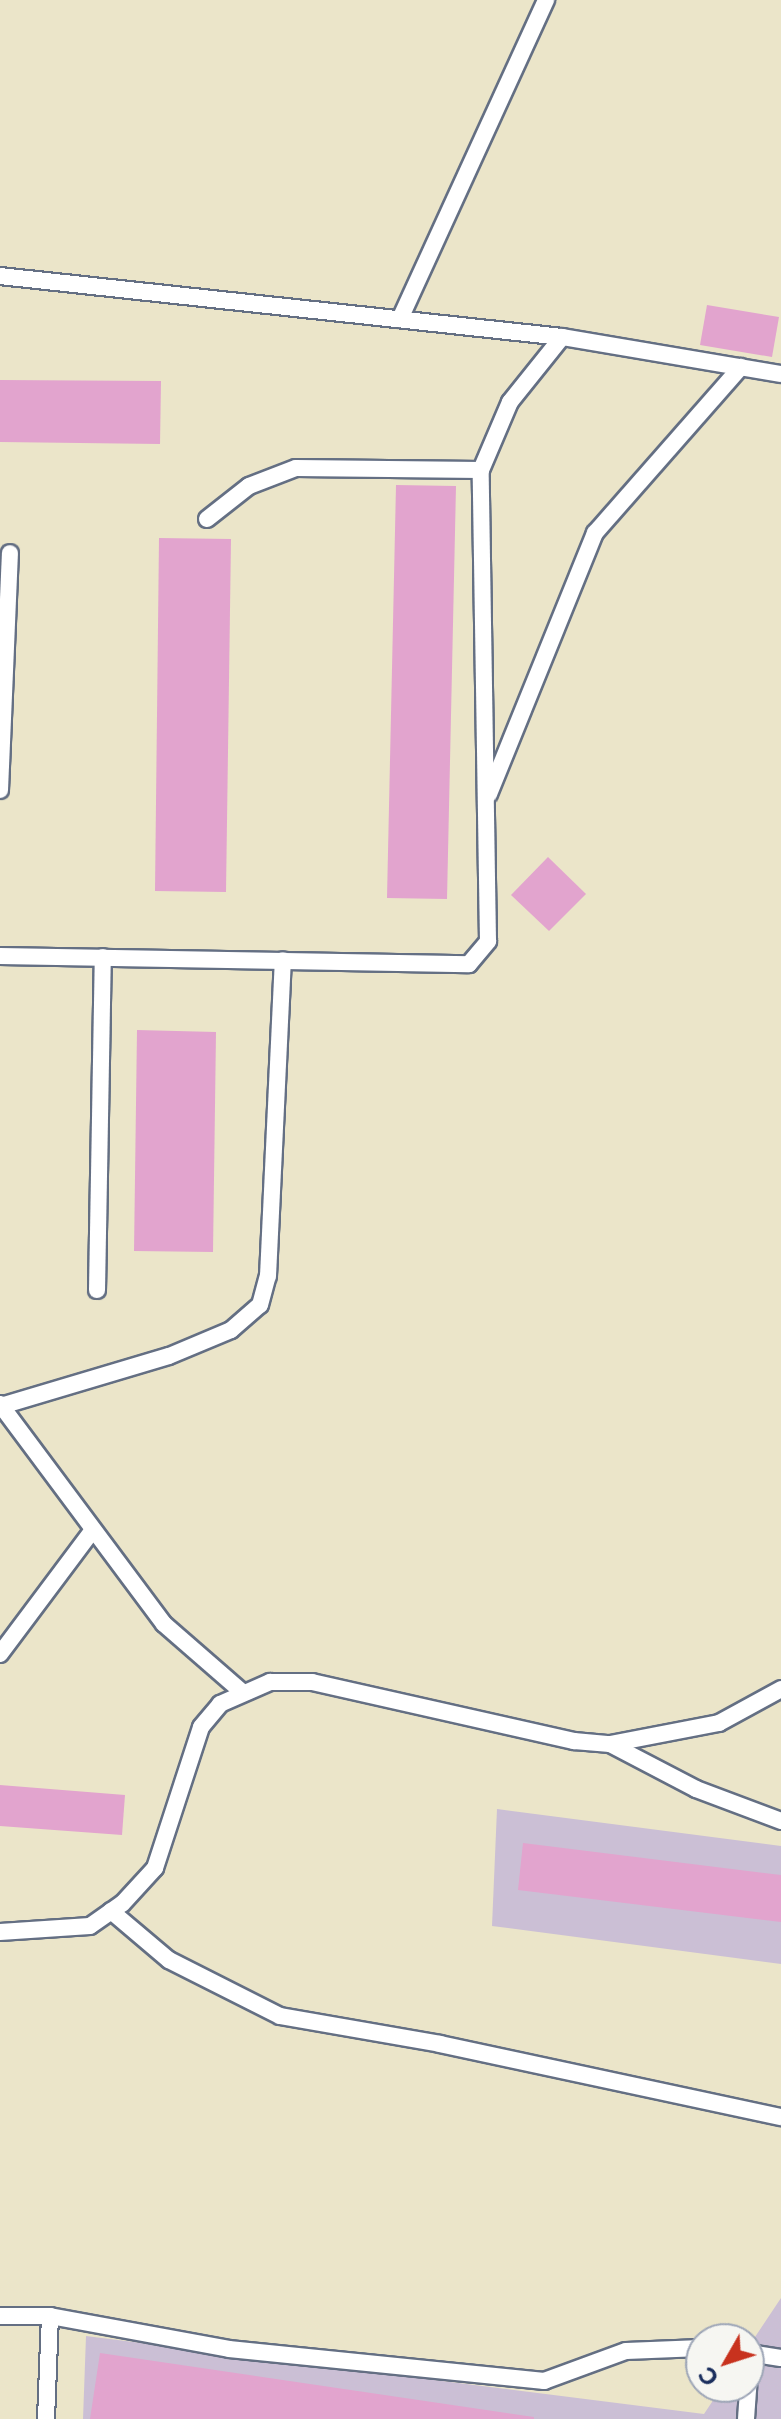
<!DOCTYPE html>
<html>
<head>
<meta charset="utf-8">
<style>
	body { margin:0 }
	#map { position:relative; width:781px; height:2419px; overflow:hidden; background:#ebe5c9; font-family:"Playpen Sans",sans-serif }
	div>[style] { position:absolute }
	[style*='--x'] { left:calc(var(--x)*1px); top:calc(var(--y)*1px); width:calc(var(--w)*1px); rotate:calc(var(--a)*1deg) }
	.industrial>* { inset:0; background:#cbbfd5 }
	.building>* { inset:0; background:#e2a4ce }
	.roads { filter:drop-shadow(2px 0 #646f83) drop-shadow(-2px 0 #646f83) drop-shadow(0 2px #646f83) drop-shadow(0 -2px #646f83) }
	.lane>* { height:16px; margin:-8px; padding:0 8px; transform-origin:8px; border-radius:8px; background:#fff }
	span { translate:-50% -50%; white-space:nowrap; text-align:center; line-height:1.15; -webkit-text-stroke:7px #f6f6f2; paint-order:stroke }
	.north { position:absolute; left:685px; top:2323px; width:80px; height:80px; box-sizing:border-box; background:#f6f6f2; border:2px solid #9ea6b7; border-radius:50%; rotate:231deg; font-size:22px; font-weight:700; line-height:32px; text-align:center; color:#1b2f5e }
	.north::after { content:''; display:block; margin:auto; width:28px; height:36px; background:#c8321e; clip-path:polygon(50% 0,100% 100%,50% 72%,0 100%) }
</style>
</head>
<body>
<div id="map">
	<div class="industrial">
		<i style="clip-path:polygon(497px 1809px,781px 1846px,781px 1964px,492px 1926px)"></i>
		<i style="clip-path:polygon(781px 2298px,781px 2419px,83px 2419px,86px 2336px,704px 2414px,722px 2387px,749px 2387px,749px 2346px)"></i>
	</div>
	<div class="building">
		<i style="clip-path:polygon(707px 305px,779px 317px,772px 357px,700px 345px)"></i>
		<i style="clip-path:polygon(0 380px,161px 381px,160px 444px,0 442px)"></i>
		<i style="clip-path:polygon(396px 485px,456px 486px,447px 899px,387px 898px)"></i>
		<i style="clip-path:polygon(159px 538px,231px 539px,226px 892px,155px 891px)"></i>
		<i style="clip-path:polygon(548px 857px,586px 894px,549px 931px,511px 895px)"></i>
		<i style="clip-path:polygon(137px 1030px,216px 1032px,213px 1252px,134px 1251px)"></i>
		<i style="clip-path:polygon(0 1785px,125px 1795px,122px 1835px,0 1826px)"></i>
		<i style="clip-path:polygon(523px 1843px,781px 1875px,781px 1922px,518px 1890px)"></i>
		<i style="clip-path:polygon(100px 2353px,534px 2417px,534px 2419px,90px 2419px)"></i>
	</div>
	<div class="roads">
		<div class="lane">
			<i style="--x:0;--y:276;--w:565;--a:6.19"></i>
			<i style="--x:562;--y:337;--w:222;--a:9.6"></i>
			<i style="--x:400;--y:319;--w:351;--a:-65.4"></i>
			<i style="--x:207;--y:519;--w:53;--a:-38.2"></i>
			<i style="--x:249;--y:486;--w:50;--a:-21"></i>
			<i style="--x:296;--y:468;--w:185;--a:0.6"></i>
			<i style="--x:0;--y:790;--w:237;--a:-87.6"></i>
			<i style="--x:489;--y:794;--w:282;--a:-67.9"></i>
			<i style="--x:595;--y:533;--w:221;--a:-48.7"></i>
			<i style="--x:0;--y:956;--w:469;--a:1"></i>
			<i style="--x:469;--y:964;--w:30;--a:-50"></i>
			<i style="--x:488;--y:941;--w:471;--a:-90.9"></i>
			<i style="--x:481;--y:470;--w:74;--a:-66.9"></i>
			<i style="--x:510;--y:402;--w:83;--a:-51.3"></i>
			<i style="--x:97;--y:1290;--w:333;--a:-89"></i>
			<i style="--x:0;--y:1404;--w:274;--a:53.3"></i>
			<i style="--x:164;--y:1624;--w:102;--a:41"></i>
			<i style="--x:1;--y:1406;--w:175;--a:-16.6"></i>
			<i style="--x:169;--y:1356;--w:67;--a:-22.8"></i>
			<i style="--x:231;--y:1330;--w:38;--a:-41"></i>
			<i style="--x:260;--y:1305;--w:30;--a:-75"></i>
			<i style="--x:268;--y:1276;--w:316;--a:-87.3"></i>
			<i style="--x:0;--y:1654;--w:154;--a:-53.2"></i>
			<i style="--x:610;--y:1744;--w:97;--a:27.6"></i>
			<i style="--x:696;--y:1789;--w:91;--a:20.6"></i>
			<i style="--x:111;--y:1911;--w:76;--a:40.2"></i>
			<i style="--x:169;--y:1960;--w:124;--a:26.8"></i>
			<i style="--x:280;--y:2016;--w:162;--a:9.9"></i>
			<i style="--x:440;--y:2044;--w:349;--a:12.1"></i>
			<i style="--x:0;--y:1932;--w:90;--a:-3.8"></i>
			<i style="--x:90;--y:1926;--w:39;--a:-35"></i>
			<i style="--x:122;--y:1904;--w:49;--a:-47.5"></i>
			<i style="--x:155;--y:1868;--w:148;--a:-71.9"></i>
			<i style="--x:201;--y:1727;--w:30;--a:-50"></i>
			<i style="--x:220;--y:1704;--w:55;--a:-23.7"></i>
			<i style="--x:270;--y:1682;--w:42;--a:0"></i>
			<i style="--x:312;--y:1682;--w:269;--a:12.7"></i>
			<i style="--x:574;--y:1741;--w:36;--a:5"></i>
			<i style="--x:610;--y:1744;--w:111;--a:-10.9"></i>
			<i style="--x:719;--y:1723;--w:71;--a:-28.7"></i>
			<i style="--x:0;--y:2316;--w:50;--a:0"></i>
			<i style="--x:50;--y:2316;--w:182;--a:10.4"></i>
			<i style="--x:229;--y:2349;--w:317;--a:5.8"></i>
			<i style="--x:544;--y:2381;--w:87;--a:-20.1"></i>
			<i style="--x:626;--y:2351;--w:75;--a:-2.3"></i>
			<i style="--x:749;--y:2353;--w:32;--a:9"></i>
			<i style="--x:46;--y:2419;--w:103;--a:-87.8"></i>
			<i style="--x:746;--y:2419;--w:32;--a:-86"></i>
		</div>
	</div>
	<div class="north">С</div>
</div>
</body>
</html>
